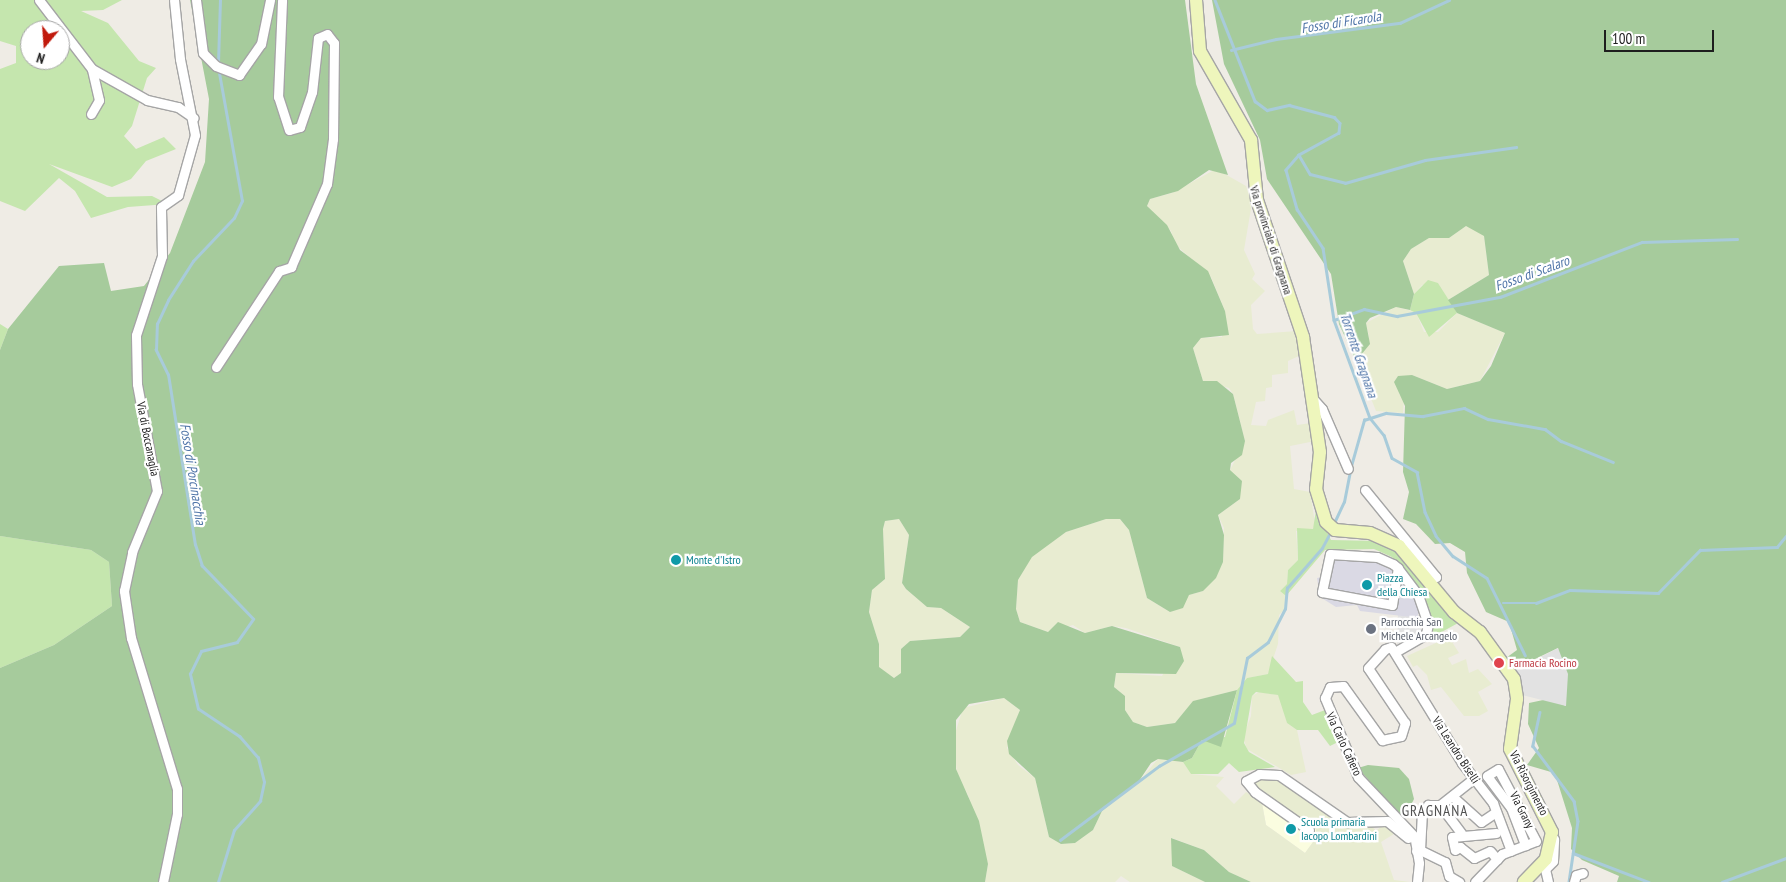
<!DOCTYPE html>
<html>
<head>
<meta charset="utf-8">
<style>
	body { margin:0 }
	#map { position:relative; width:1786px; height:882px; overflow:hidden; background:#efece5; font-family:"PT Sans Narrow",sans-serif }
	div>[style] { position:absolute }
	[style*='--x'] { left:calc(var(--x)*1px); top:calc(var(--y)*1px); width:calc(var(--w)*1px); rotate:calc(var(--a)*1deg) }
	.education>* { inset:0; background:#fbfde0 }
	.farmland>* { inset:0; background:#e8ecd1 }
	.grass>* { inset:0; background:#c5e6ae }
	.forest>* { inset:0; background:#a6cb9c }
	.parking>* { inset:0; background:#e2e2e2 }
	.plaza>* { inset:0; background:#dad9e4 }
	.stream>* { height:2.5px; margin:-1.25px; padding:0 1.25px; transform-origin:1.25px; border-radius:1.25px; background:#a8cbda }
	.roads { filter:drop-shadow(1px 0 #a5a5a5) drop-shadow(-1px 0 #a5a5a5) drop-shadow(0 1px #a5a5a5) drop-shadow(0 -1px #a5a5a5) }
	.street>* { height:9px; margin:-4.5px; padding:0 4.5px; transform-origin:4.5px; border-radius:4.5px; background:#fff }
	.secondary>* { height:12px; margin:-6px; padding:0 6px; transform-origin:6px; border-radius:6px; background:#eef6bc }
	.dots>* { width:14px; height:14px; translate:-50% -50%; box-sizing:border-box; border:2px solid #fff; border-radius:50% }
	span { translate:-50% -50%; white-space:nowrap; text-align:center; line-height:1.15; -webkit-text-stroke:4.5px #fff; paint-order:stroke }
	.street-label { font-size:12px; color:#1e1e1e }
	.culture-label { font-size:12px; color:#0d838f }
	.left { translate:0 -50%; text-align:left }
	.worship-label { font-size:12px; color:#5b616d }
	.health-label { font-size:12px; color:#be3a42 }
	.water-label { font-size:14px; color:#5075a8; font-style:italic }
	.quarter-label { font-size:15px; color:#515151; letter-spacing:1px }
	.north { position:absolute; left:20px; top:20px; width:50px; height:50px; box-sizing:border-box; background:#fff; border:1px solid #a5a5a5; border-radius:50%; rotate:198deg; font-size:14px; font-weight:700; line-height:20px; text-align:center; color:#1e1e1e }
	.north::after { content:''; display:block; margin:auto; width:18px; height:22px; background:#c11a0c; clip-path:polygon(50% 0,100% 100%,50% 72%,0 100%) }
	.scale { position:absolute; left:1604px; top:30px; width:110px; height:22px; box-sizing:border-box; border:2px solid #1e1e1e; border-top:0; padding-left:6px; font-size:15px; line-height:18px; white-space:nowrap; color:#1e1e1e; -webkit-text-stroke:4px #fff; paint-order:stroke }
</style>
</head>
<body>
<div id="map">
	<div class="education">
		<i style="clip-path:polygon(1260px 792px,1316px 829px,1316px 838px,1305px 853px,1266px 825px,1262px 803px,1255px 798px)"></i>
	</div>
	<div class="farmland">
		<i style="clip-path:polygon(1216px 169px,1246px 186px,1252px 203px,1244px 250px,1255px 274px,1252px 279px,1265px 291px,1251px 305px,1253px 329px,1257px 334px,1297px 331px,1303px 354px,1288px 361px,1288px 373px,1272px 375px,1272px 387px,1266px 388px,1265px 401px,1256px 402px,1251px 425px,1266px 426px,1268px 420px,1294px 410px,1297px 425px,1311px 423px,1315px 441px,1290px 446px,1294px 489px,1310px 492px,1315px 523px,1313px 529px,1296px 531px,1298px 560px,1288px 570px,1287px 584px,1280px 591px,1286px 596px,1284px 610px,1279px 615px,1278px 644px,1268px 674px,1247px 678px,1237px 690px,1194px 701px,1175px 723px,1147px 727px,1133px 722px,1125px 710px,1125px 696px,1114px 687px,1116px 673px,1162px 676px,1180px 647px,1126px 628px,1112px 626px,1085px 633px,1073px 625px,1048px 632px,1020px 622px,1016px 609px,1018px 580px,1032px 556px,1066px 532px,1106px 519px,1120px 519px,1129px 530px,1147px 598px,1170px 612px,1189px 595px,1203px 591px,1223px 562px,1224px 528px,1218px 515px,1240px 499px,1230px 470px,1245px 441px,1233px 394px,1229px 388px,1203px 381px,1193px 348px,1201px 338px,1222px 337px,1225px 311px,1211px 277px,1175px 244px,1171px 231px,1147px 206px,1150px 199px,1172px 193px)"></i>
		<i style="clip-path:polygon(1466px 226px,1480px 230px,1484px 236px,1489px 275px,1448px 300px,1438px 283px,1422px 285px,1414px 294px,1403px 261px,1411px 249px,1429px 238px,1449px 238px)"></i>
		<i style="clip-path:polygon(1396px 307px,1416px 312px,1424px 332px,1438px 332px,1457px 313px,1505px 333px,1480px 381px,1447px 389px,1412px 375px,1399px 394px,1404px 399px,1403px 413px,1376px 411px,1356px 361px,1369px 337px,1366px 323px)"></i>
		<i style="clip-path:polygon(899px 519px,909px 535px,902px 583px,906px 589px,927px 607px,941px 608px,970px 627px,960px 637px,910px 641px,901px 649px,901px 673px,894px 678px,878px 667px,879px 644px,869px 612px,872px 590px,885px 579px,883px 529px,885px 521px)"></i>
		<i style="clip-path:polygon(1449px 637px,1459px 653px,1448px 658px,1452px 665px,1466px 659px,1469px 673px,1478px 669px,1492px 684px,1478px 692px,1488px 711px,1479px 716px,1464px 716px,1441px 687px,1431px 690px,1427px 675px,1417px 665px,1413px 667px,1407px 656px)"></i>
		<i style="clip-path:polygon(1259px 692px,1278px 695px,1281px 700px,1287px 723px,1297px 730px,1306px 772px,1291px 775px,1247px 749px,1243px 737px,1251px 716px,1252px 696px)"></i>
		<i style="clip-path:polygon(1004px 698px,1020px 710px,1007px 748px,1018px 765px,1035px 778px,1049px 837px,1061px 844px,1075px 843px,1093px 830px,1102px 811px,1139px 781px,1158px 759px,1183px 762px,1191px 774px,1224px 777px,1216px 786px,1234px 804px,1246px 792px,1255px 798px,1262px 803px,1266px 825px,1305px 853px,1316px 838px,1316px 829px,1260px 792px,1253px 784px,1256px 778px,1274px 775px,1353px 829px,1370px 824px,1376px 831px,1384px 824px,1397px 832px,1381px 842px,1394px 880px,1410px 882px,1251px 882px,1229px 872px,1204px 850px,1172px 838px,1172px 866px,1205px 882px,1130px 882px,1121px 876px,1115px 882px,985px 882px,988px 864px,968px 795px,957px 777px,954px 737px,963px 708px)"></i>
	</div>
	<div class="grass">
		<i style="clip-path:polygon(evenodd,0 0,122px 0,103px 10px,81px 11px,108px 23px,139px 61px,156px 68px,147px 78px,132px 126px,124px 136px,136px 149px,164px 137px,176px 149px,146px 161px,131px 179px,112px 187px,49px 164px,107px 197px,152px 196px,168px 204px,128px 207px,91px 218px,75px 191px,59px 178px,25px 211px,0 201px,0 69px,16px 63px,16px 46px,0 41px,0 0,30px 30px,60px 30px,60px 60px,30px 60px,30px 30px)"></i>
		<i style="clip-path:polygon(1428px 280px,1438px 283px,1457px 313px,1429px 337px,1416px 313px,1410px 310px,1414px 294px)"></i>
		<i style="clip-path:polygon(0 324px,8px 329px,0 350px)"></i>
		<i style="clip-path:polygon(1316px 510px,1331px 540px,1378px 541px,1396px 551px,1442px 608px,1460px 622px,1425px 641px,1434px 625px,1426px 602px,1392px 557px,1374px 549px,1325px 550px,1286px 596px,1280px 591px,1287px 584px,1288px 570px,1298px 560px,1297px 528px,1313px 529px)"></i>
		<i style="clip-path:polygon(0 536px,91px 550px,109px 562px,112px 606px,54px 645px,0 668px)"></i>
		<i style="clip-path:polygon(1272px 656px,1296px 682px,1303px 681px,1303px 702px,1312px 715px,1325px 710px,1338px 742px,1330px 746px,1318px 730px,1297px 730px,1287px 723px,1278px 695px,1256px 692px,1252px 696px,1244px 743px,1249px 752px,1275px 767px,1239px 772px,1229px 763px,1218px 774px,1191px 774px,1183px 762px,1192px 758px,1202px 740px,1225px 737px,1237px 690px,1247px 678px,1268px 674px)"></i>
	</div>
	<div class="forest">
		<i style="clip-path:polygon(evenodd,190px 0,1185px 0,1196px 84px,1228px 175px,1209px 170px,1178px 191px,1150px 199px,1147px 206px,1167px 225px,1180px 250px,1208px 271px,1225px 311px,1229px 335px,1201px 338px,1193px 348px,1203px 381px,1217px 381px,1233px 394px,1245px 441px,1242px 455px,1231px 463px,1230px 470px,1242px 481px,1240px 499px,1218px 515px,1224px 535px,1223px 562px,1216px 578px,1203px 591px,1189px 595px,1183px 608px,1170px 612px,1147px 598px,1129px 530px,1120px 519px,1106px 519px,1066px 532px,1032px 557px,1018px 580px,1016px 609px,1020px 622px,1048px 632px,1058px 622px,1085px 633px,1112px 626px,1180px 647px,1184px 661px,1176px 674px,1116px 673px,1114px 687px,1125px 696px,1125px 710px,1133px 722px,1147px 727px,1175px 723px,1193px 701px,1237px 690px,1221px 747px,1202px 740px,1192px 758px,1183px 762px,1158px 759px,1151px 763px,1139px 781px,1102px 811px,1093px 830px,1075px 843px,1061px 844px,1049px 837px,1035px 778px,1009px 754px,1007px 741px,1020px 710px,1004px 698px,969px 704px,956px 720px,956px 769px,979px 821px,988px 864px,985px 882px,0 882px,0 668px,54px 645px,112px 606px,109px 562px,91px 550px,0 536px,0 350px,8px 329px,59px 266px,104px 263px,111px 291px,144px 286px,170px 253px,205px 162px,209px 99px,190px 0,899px 519px,909px 535px,902px 583px,906px 589px,927px 607px,941px 608px,970px 627px,960px 637px,910px 641px,901px 649px,901px 673px,894px 678px,879px 667px,879px 644px,869px 612px,872px 590px,885px 579px,883px 529px,885px 521px,899px 519px)"></i>
		<i style="clip-path:polygon(1212px 0,1786px 0,1786px 882px,1617px 882px,1619px 876px,1582px 860px,1571px 849px,1572px 828px,1557px 780px,1551px 772px,1527px 765px,1539px 748px,1528px 724px,1529px 703px,1548px 699px,1566px 706px,1558px 648px,1514px 669px,1506px 658px,1517px 650px,1509px 622px,1486px 612px,1467px 573px,1465px 552px,1450px 543px,1435px 544px,1416px 524px,1403px 519px,1409px 492px,1403px 472px,1405px 406px,1394px 382px,1398px 376px,1412px 375px,1447px 389px,1480px 381px,1491px 366px,1505px 333px,1457px 313px,1448px 300px,1489px 275px,1484px 236px,1466px 226px,1449px 238px,1429px 238px,1411px 249px,1403px 261px,1414px 294px,1410px 310px,1396px 307px,1370px 318px,1366px 323px,1370px 344px,1356px 361px,1339px 324px,1331px 274px,1267px 179px,1260px 140px,1224px 64px)"></i>
		<i style="clip-path:polygon(1368px 765px,1399px 768px,1409px 779px,1414px 799px,1408px 811px,1399px 815px,1358px 768px)"></i>
		<i style="clip-path:polygon(1171px 838px,1204px 850px,1229px 872px,1251px 882px,1205px 882px,1172px 866px)"></i>
	</div>
	<div class="parking">
		<i style="clip-path:polygon(1398px 615px,1419px 618px,1422px 632px,1397px 644px)"></i>
		<i style="clip-path:polygon(1558px 648px,1568px 674px,1566px 706px,1522px 695px,1513px 671px)"></i>
	</div>
	<div class="plaza">
		<i style="clip-path:polygon(1328px 551px,1371px 552px,1385px 558px,1420px 592px,1430px 610px,1418px 614px,1419px 618px,1360px 611px,1357px 605px,1336px 607px,1320px 597px,1317px 578px,1322px 577px)"></i>
	</div>
	<div class="stream">
		<i style="--x:1215;--y:0;--w:109;--a:68.4"></i>
		<i style="--x:1255;--y:101;--w:15;--a:37"></i>
		<i style="--x:1267;--y:110;--w:23;--a:-13"></i>
		<i style="--x:1289;--y:105;--w:47;--a:14.9"></i>
		<i style="--x:1334;--y:117;--w:8;--a:45"></i>
		<i style="--x:1340;--y:123;--w:10;--a:96"></i>
		<i style="--x:1339;--y:133;--w:46;--a:151.2"></i>
		<i style="--x:1299;--y:155;--w:20;--a:131"></i>
		<i style="--x:1286;--y:170;--w:41;--a:74.2"></i>
		<i style="--x:1297;--y:209;--w:47;--a:56.3"></i>
		<i style="--x:1323;--y:248;--w:73;--a:81.3"></i>
		<i style="--x:1334;--y:320;--w:104;--a:69.8"></i>
		<i style="--x:1370;--y:418;--w:22;--a:51"></i>
		<i style="--x:1384;--y:435;--w:24;--a:71"></i>
		<i style="--x:1392;--y:458;--w:29;--a:29"></i>
		<i style="--x:1417;--y:472;--w:41;--a:78.7"></i>
		<i style="--x:1425;--y:512;--w:26;--a:65"></i>
		<i style="--x:1436;--y:536;--w:26;--a:50"></i>
		<i style="--x:1453;--y:556;--w:40;--a:32.9"></i>
		<i style="--x:1487;--y:578;--w:86;--a:63.7"></i>
		<i style="--x:1231;--y:50;--w:46;--a:-13.7"></i>
		<i style="--x:1276;--y:39;--w:125;--a:-7.4"></i>
		<i style="--x:1400;--y:23;--w:54;--a:-25.1"></i>
		<i style="--x:218;--y:63;--w:63;--a:-88.2"></i>
		<i style="--x:1299;--y:155;--w:22;--a:60"></i>
		<i style="--x:1310;--y:174;--w:36;--a:14"></i>
		<i style="--x:1345;--y:183;--w:83;--a:-16"></i>
		<i style="--x:1425;--y:160;--w:92;--a:-8.1"></i>
		<i style="--x:1334;--y:320;--w:32;--a:-20"></i>
		<i style="--x:1364;--y:309;--w:34;--a:12"></i>
		<i style="--x:1397;--y:316;--w:105;--a:-10.5"></i>
		<i style="--x:1500;--y:297;--w:152;--a:-21.2"></i>
		<i style="--x:1642;--y:242;--w:95;--a:-1.8"></i>
		<i style="--x:1351;--y:466;--w:48;--a:-74.2"></i>
		<i style="--x:1364;--y:420;--w:23;--a:-18"></i>
		<i style="--x:1386;--y:413;--w:37;--a:5"></i>
		<i style="--x:1423;--y:416;--w:42;--a:-11"></i>
		<i style="--x:1464;--y:408;--w:26;--a:25"></i>
		<i style="--x:1488;--y:419;--w:58;--a:10"></i>
		<i style="--x:1545;--y:429;--w:20;--a:37"></i>
		<i style="--x:1561;--y:441;--w:56;--a:22"></i>
		<i style="--x:1334;--y:523;--w:23;--a:-65"></i>
		<i style="--x:1344;--y:502;--w:31;--a:-79"></i>
		<i style="--x:1503;--y:603;--w:33;--a:0"></i>
		<i style="--x:1536;--y:603;--w:36;--a:-21"></i>
		<i style="--x:1570;--y:590;--w:88;--a:2"></i>
		<i style="--x:1658;--y:593;--w:60;--a:-45.7"></i>
		<i style="--x:1700;--y:550;--w:77;--a:-2.2"></i>
		<i style="--x:1777;--y:547;--w:14;--a:-51"></i>
		<i style="--x:1540;--y:712;--w:35;--a:102"></i>
		<i style="--x:1533;--y:746;--w:69;--a:53.3"></i>
		<i style="--x:1574;--y:801;--w:20;--a:79"></i>
		<i style="--x:1578;--y:821;--w:62;--a:98.4"></i>
		<i style="--x:1060;--y:840;--w:124;--a:-36.8"></i>
		<i style="--x:1159;--y:766;--w:86;--a:-29.8"></i>
		<i style="--x:1234;--y:723;--w:66;--a:-78.7"></i>
		<i style="--x:1247;--y:658;--w:26;--a:-37"></i>
		<i style="--x:1268;--y:642;--w:37;--a:-63"></i>
		<i style="--x:1285;--y:609;--w:21;--a:-85"></i>
		<i style="--x:1287;--y:588;--w:53;--a:-48.8"></i>
		<i style="--x:1322;--y:548;--w:19;--a:-62"></i>
		<i style="--x:1573;--y:853;--w:81;--a:20.9"></i>
		<i style="--x:218;--y:882;--w:54;--a:-72.9"></i>
		<i style="--x:234;--y:830;--w:39;--a:-48"></i>
		<i style="--x:260;--y:801;--w:19;--a:-78"></i>
		<i style="--x:264;--y:782;--w:25;--a:-104"></i>
		<i style="--x:258;--y:758;--w:28;--a:-131"></i>
		<i style="--x:240;--y:737;--w:50;--a:-146.3"></i>
		<i style="--x:198;--y:709;--w:36;--a:-103"></i>
		<i style="--x:190;--y:674;--w:25;--a:-64"></i>
		<i style="--x:201;--y:651;--w:37;--a:-14"></i>
		<i style="--x:237;--y:642;--w:28;--a:-55"></i>
		<i style="--x:253;--y:619;--w:74;--a:-133.9"></i>
		<i style="--x:202;--y:566;--w:22;--a:-108"></i>
		<i style="--x:195;--y:545;--w:172;--a:-99"></i>
		<i style="--x:168;--y:375;--w:28;--a:-116"></i>
		<i style="--x:156;--y:350;--w:26;--a:-88"></i>
		<i style="--x:157;--y:324;--w:26;--a:-65"></i>
		<i style="--x:168;--y:300;--w:46;--a:-57.3"></i>
		<i style="--x:193;--y:261;--w:59;--a:-46.4"></i>
		<i style="--x:234;--y:218;--w:19;--a:-65"></i>
		<i style="--x:242;--y:201;--w:135;--a:-100.2"></i>
		<i style="--x:1722;--y:882;--w:68;--a:-20.6"></i>
	</div>
	<div class="roads">
		<div class="street">
			<i style="--x:39;--y:0;--w:87;--a:52.5"></i>
			<i style="--x:92;--y:69;--w:63;--a:29.4"></i>
			<i style="--x:147;--y:100;--w:32;--a:13"></i>
			<i style="--x:178;--y:107;--w:19;--a:35"></i>
			<i style="--x:196;--y:0;--w:53;--a:82.5"></i>
			<i style="--x:203;--y:53;--w:18;--a:45"></i>
			<i style="--x:216;--y:66;--w:25;--a:21"></i>
			<i style="--x:239;--y:75;--w:38;--a:-55"></i>
			<i style="--x:261;--y:44;--w:45;--a:-78.4"></i>
			<i style="--x:91;--y:114;--w:16;--a:-60"></i>
			<i style="--x:99;--y:100;--w:32;--a:-103"></i>
			<i style="--x:216;--y:367;--w:115;--a:-56.7"></i>
			<i style="--x:279;--y:271;--w:13;--a:-18"></i>
			<i style="--x:291;--y:267;--w:90;--a:-66.6"></i>
			<i style="--x:327;--y:184;--w:45;--a:-82.4"></i>
			<i style="--x:333;--y:139;--w:96;--a:-89.4"></i>
			<i style="--x:334;--y:43;--w:11;--a:-128"></i>
			<i style="--x:327;--y:34;--w:10;--a:156"></i>
			<i style="--x:318;--y:38;--w:54;--a:96.3"></i>
			<i style="--x:312;--y:92;--w:37;--a:109"></i>
			<i style="--x:300;--y:127;--w:11;--a:165"></i>
			<i style="--x:289;--y:130;--w:35;--a:-108"></i>
			<i style="--x:278;--y:97;--w:97;--a:-87.6"></i>
			<i style="--x:1314;--y:400;--w:12;--a:48"></i>
			<i style="--x:1322;--y:409;--w:65;--a:66.6"></i>
			<i style="--x:1365;--y:490;--w:112;--a:50.8"></i>
			<i style="--x:1436;--y:577;--w:18;--a:-139"></i>
			<i style="--x:1395;--y:652;--w:36;--a:-30"></i>
			<i style="--x:1426;--y:634;--w:10;--a:-79"></i>
			<i style="--x:1428;--y:624;--w:31;--a:-109"></i>
			<i style="--x:1418;--y:595;--w:34;--a:-127"></i>
			<i style="--x:1398;--y:568;--w:6;--a:-141"></i>
			<i style="--x:1393;--y:564;--w:17;--a:-156"></i>
			<i style="--x:1377;--y:557;--w:47;--a:-176.3"></i>
			<i style="--x:1330;--y:554;--w:39;--a:102"></i>
			<i style="--x:1322;--y:592;--w:71;--a:10.5"></i>
			<i style="--x:1392;--y:605;--w:37;--a:-81"></i>
			<i style="--x:1452;--y:796;--w:39;--a:42"></i>
			<i style="--x:1481;--y:822;--w:18;--a:-34"></i>
			<i style="--x:1440;--y:805;--w:35;--a:53"></i>
			<i style="--x:1309;--y:830;--w:66;--a:-144.9"></i>
			<i style="--x:1255;--y:792;--w:14;--a:-129"></i>
			<i style="--x:1246;--y:781;--w:15;--a:-28"></i>
			<i style="--x:1259;--y:774;--w:20;--a:3"></i>
			<i style="--x:1279;--y:775;--w:83;--a:34.7"></i>
			<i style="--x:1347;--y:822;--w:40;--a:-1.4"></i>
			<i style="--x:1387;--y:821;--w:27;--a:39"></i>
			<i style="--x:1496;--y:833;--w:44;--a:174.8"></i>
			<i style="--x:1452;--y:837;--w:13;--a:77"></i>
			<i style="--x:1455;--y:850;--w:6;--a:-31"></i>
			<i style="--x:1460;--y:847;--w:18;--a:38"></i>
			<i style="--x:1474;--y:858;--w:17;--a:-24"></i>
			<i style="--x:1490;--y:851;--w:11;--a:49"></i>
			<i style="--x:1420;--y:850;--w:28;--a:26"></i>
			<i style="--x:1445;--y:862;--w:15;--a:74"></i>
			<i style="--x:1449;--y:876;--w:12;--a:31"></i>
			<i style="--x:1416;--y:851;--w:4;--a:-14"></i>
			<i style="--x:1420;--y:850;--w:35;--a:-87"></i>
			<i style="--x:1422;--y:815;--w:12;--a:-59"></i>
			<i style="--x:1428;--y:805;--w:12;--a:0"></i>
			<i style="--x:1440;--y:805;--w:42;--a:-38.2"></i>
			<i style="--x:163;--y:882;--w:69;--a:-78.4"></i>
			<i style="--x:177;--y:814;--w:25;--a:-90"></i>
			<i style="--x:177;--y:789;--w:158;--a:-106.9"></i>
			<i style="--x:131;--y:638;--w:48;--a:-98.5"></i>
			<i style="--x:124;--y:591;--w:40;--a:-78"></i>
			<i style="--x:132;--y:552;--w:66;--a:-67.7"></i>
			<i style="--x:157;--y:491;--w:109;--a:-100.6"></i>
			<i style="--x:137;--y:384;--w:49;--a:-91.2"></i>
			<i style="--x:136;--y:335;--w:83;--a:-71.8"></i>
			<i style="--x:162;--y:256;--w:49;--a:-91.2"></i>
			<i style="--x:161;--y:207;--w:21;--a:-35"></i>
			<i style="--x:178;--y:195;--w:62;--a:-74.2"></i>
			<i style="--x:195;--y:135;--w:77;--a:-101.2"></i>
			<i style="--x:180;--y:59;--w:59;--a:-95.8"></i>
			<i style="--x:1417;--y:882;--w:19;--a:-84"></i>
			<i style="--x:1419;--y:863;--w:27;--a:-100"></i>
			<i style="--x:1414;--y:836;--w:81;--a:-133.5"></i>
			<i style="--x:1358;--y:777;--w:86;--a:-112.7"></i>
			<i style="--x:1325;--y:698;--w:12;--a:-66"></i>
			<i style="--x:1330;--y:687;--w:13;--a:-4"></i>
			<i style="--x:1343;--y:686;--w:67;--a:54.2"></i>
			<i style="--x:1382;--y:740;--w:19;--a:-12"></i>
			<i style="--x:1401;--y:736;--w:14;--a:-73"></i>
			<i style="--x:1405;--y:723;--w:66;--a:-123.9"></i>
			<i style="--x:1368;--y:668;--w:25;--a:-48"></i>
			<i style="--x:1385;--y:649;--w:6;--a:-18"></i>
			<i style="--x:1391;--y:647;--w:136;--a:58.5"></i>
			<i style="--x:1462;--y:763;--w:51;--a:52.2"></i>
			<i style="--x:1493;--y:803;--w:51;--a:69.4"></i>
			<i style="--x:1475;--y:882;--w:39;--a:-46"></i>
			<i style="--x:1502;--y:854;--w:36;--a:-21"></i>
			<i style="--x:1536;--y:841;--w:81;--a:-117.8"></i>
			<i style="--x:1498;--y:769;--w:13;--a:148"></i>
			<i style="--x:1487;--y:776;--w:40;--a:53"></i>
			<i style="--x:1511;--y:808;--w:40;--a:69"></i>
			<i style="--x:1548;--y:882;--w:13;--a:-103"></i>
			<i style="--x:1545;--y:869;--w:11;--a:-45"></i>
			<i style="--x:1553;--y:861;--w:22;--a:-87"></i>
			<i style="--x:1574;--y:882;--w:7;--a:-74"></i>
			<i style="--x:1576;--y:875;--w:7;--a:-16"></i>
		</div>
		<div class="secondary">
			<i style="--x:1196;--y:0;--w:51;--a:85.5"></i>
			<i style="--x:1200;--y:51;--w:103;--a:60.2"></i>
			<i style="--x:1251;--y:140;--w:60;--a:84.3"></i>
			<i style="--x:1257;--y:200;--w:145;--a:71.4"></i>
			<i style="--x:1303;--y:337;--w:116;--a:81.6"></i>
			<i style="--x:1320;--y:452;--w:37;--a:96"></i>
			<i style="--x:1316;--y:489;--w:34;--a:73"></i>
			<i style="--x:1326;--y:522;--w:12;--a:42"></i>
			<i style="--x:1335;--y:530;--w:35;--a:5"></i>
			<i style="--x:1370;--y:533;--w:32;--a:24"></i>
			<i style="--x:1399;--y:546;--w:86;--a:50.2"></i>
			<i style="--x:1454;--y:612;--w:33;--a:38"></i>
			<i style="--x:1480;--y:632;--w:58;--a:54.1"></i>
			<i style="--x:1514;--y:679;--w:20;--a:81"></i>
			<i style="--x:1517;--y:699;--w:50;--a:98"></i>
			<i style="--x:1510;--y:749;--w:93;--a:63.2"></i>
			<i style="--x:1552;--y:832;--w:28;--a:103"></i>
			<i style="--x:1546;--y:859;--w:32;--a:134"></i>
		</div>
	</div>
	<div class="dots">
		<i style="left:676px;top:560px;background:#0f9aa8"></i>
		<i style="left:1367px;top:585px;background:#0f9aa8"></i>
		<i style="left:1371px;top:629px;background:#6b7280"></i>
		<i style="left:1499px;top:663px;background:#e0444e"></i>
		<i style="left:1291px;top:829px;background:#0f9aa8"></i>
	</div>
	<div class="street-label">
		<span style="left:1271px;top:240px;rotate:72deg">Via provinciale di Gragnana</span>
		<span style="left:148px;top:439px;rotate:79deg">Via di Boccanaglia</span>
		<span style="left:1344px;top:744px;rotate:65deg">Via Carlo Cafiero</span>
		<span style="left:1456px;top:750px;rotate:57deg">Via Leandro Biselli</span>
		<span style="left:1529px;top:783px;rotate:63deg">Via Risorgimento</span>
		<span style="left:1522px;top:810px;rotate:63deg">Via Grany</span>
	</div>
	<div class="culture-label">
		<span class="left" style="left:686px;top:560px">Monte d'Istro</span>
		<span class="left" style="left:1377px;top:585px">Piazza<br>della Chiesa</span>
		<span class="left" style="left:1301px;top:829px">Scuola primaria<br>Iacopo Lombardini</span>
	</div>
	<div class="worship-label">
		<span class="left" style="left:1381px;top:629px">Parrocchia San<br>Michele Arcangelo</span>
	</div>
	<div class="health-label">
		<span class="left" style="left:1509px;top:663px">Farmacia Rocino</span>
	</div>
	<div class="water-label">
		<span style="left:1341px;top:22px;rotate:-9deg">Fosso di Ficarola</span>
		<span style="left:1532px;top:273px;rotate:-20deg">Fosso di Scalaro</span>
		<span style="left:1359px;top:355px;rotate:71deg">Torrente Gragnana</span>
		<span style="left:193px;top:474px;rotate:81deg">Fosso di Porcinacchia</span>
	</div>
	<div class="quarter-label">
		<span style="left:1435px;top:811px">GRAGNANA</span>
	</div>
	<div class="north">N</div>
	<div class="scale">100 m</div>
</div>
</body>
</html>
